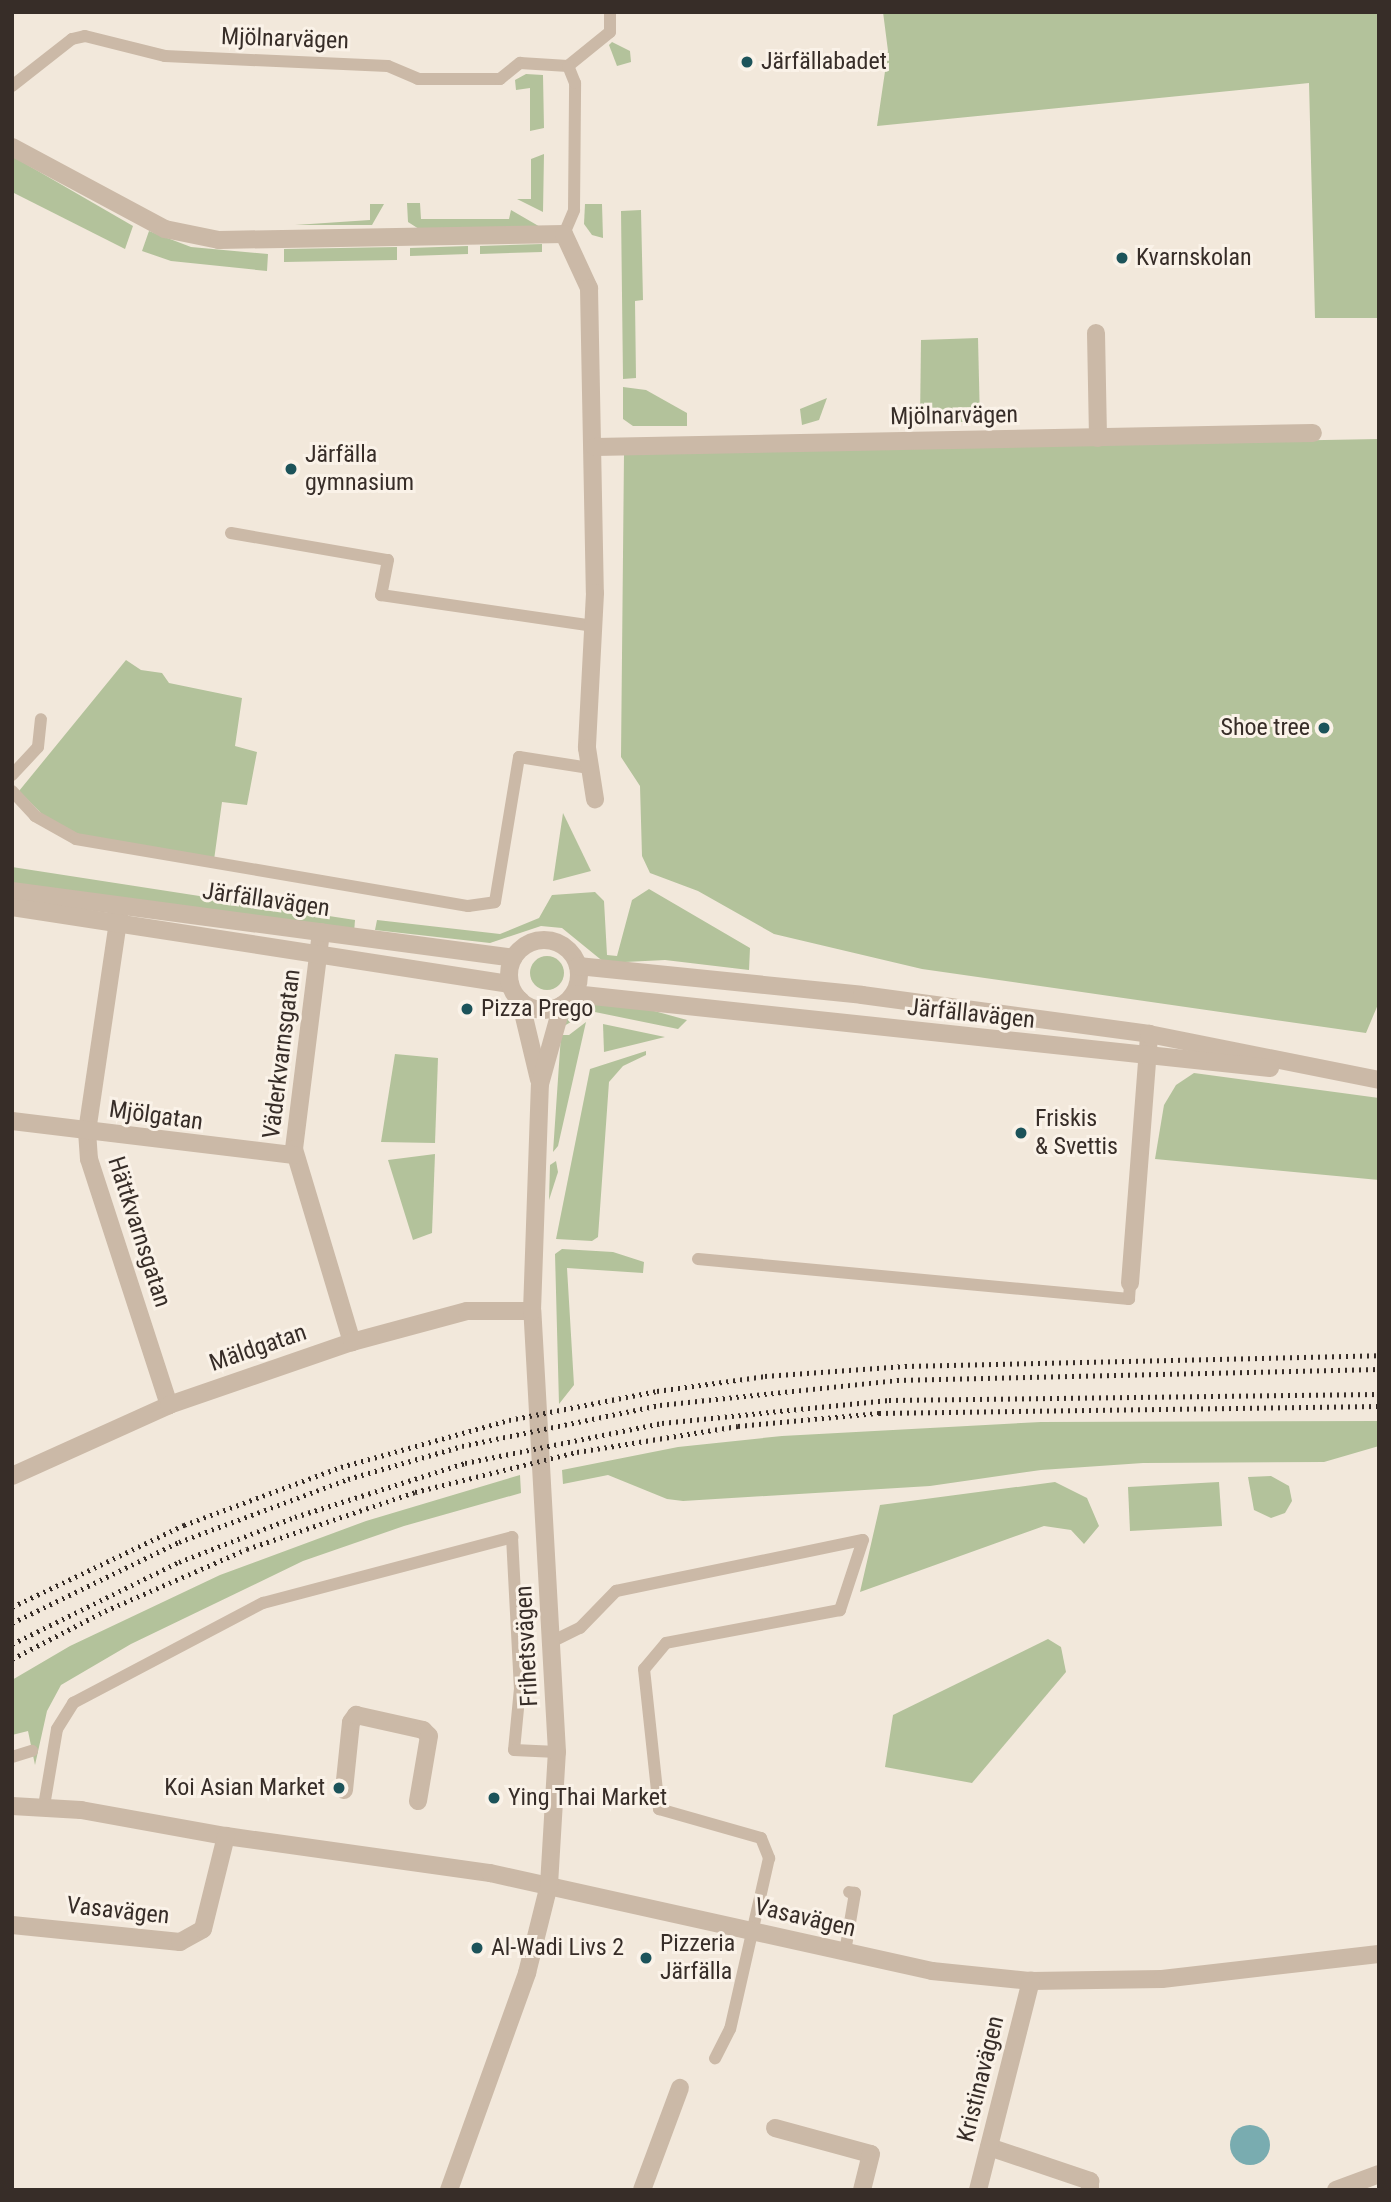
<!DOCTYPE html>
<html>
<head>
<meta charset="utf-8">
<style>
	body { margin:0 }
	#map { position:relative; width:1391px; height:2202px; overflow:hidden; background:#f2e8db; font-family:"Roboto Condensed",sans-serif }
	div>[style] { position:absolute }
	[style*='--x'] { left:calc(var(--x)*1px); top:calc(var(--y)*1px); width:calc(var(--w)*1px); rotate:calc(var(--a)*1deg) }
	.green>* { inset:0; background:#b3c29b }
	.round { border-radius:50% }
	.water>* { inset:0; background:#79acb0 }
	.service>* { height:12px; margin:-6px; padding:0 6px; transform-origin:6px; border-radius:6px; background:#cbb9a7 }
	.minor>* { height:18px; margin:-9px; padding:0 9px; transform-origin:9px; border-radius:9px; background:#cbb9a7 }
	.tertiary>* { height:18px; margin:-9px; padding:0 9px; transform-origin:9px; border-radius:9px; background:#cbb9a7 }
	.tertiary>.ring { margin:-9px; padding:0; box-sizing:content-box; background:none; border:18px solid #cbb9a7; border-radius:50% }
	.rail>* { height:5px; margin-top:-2.5px; transform-origin:0; background:repeating-linear-gradient(90deg,#372d28 0 2px,transparent 0 7px) }
	.dots>* { width:19px; height:19px; translate:-50% -50%; box-sizing:border-box; border:4px solid #faf2e8; border-radius:50% }
	span { translate:-50% -50%; white-space:nowrap; text-align:center; line-height:1.15; -webkit-text-stroke:6px #faf2e8; paint-order:stroke }
	.street-label { font-size:24px; color:#372d28 }
	.poi-label { font-size:24px; color:#372d28 }
	.left { translate:0 -50%; text-align:left }
	.right { translate:-100% -50%; text-align:right }
	.frame { position:absolute; inset:0; border:14px solid #372d28; pointer-events:none }
</style>
</head>
<body>
<div id="map">
	<div class="green">
		<i style="clip-path:polygon(883px 12px,1379px 12px,1379px 318px,1315px 318px,1309px 83px,877px 126px,888px 51px)"></i>
		<i style="clip-path:polygon(612px 42px,630px 51px,631px 62px,617px 66px,609px 45px)"></i>
		<i style="clip-path:polygon(526px 74px,543px 75px,544px 128px,530px 131px,530px 88px,516px 90px,515px 80px)"></i>
		<i style="clip-path:polygon(544px 154px,543px 212px,517px 199px,531px 199px,531px 159px)"></i>
		<i style="clip-path:polygon(12px 156px,133px 226px,125px 249px,12px 192px)"></i>
		<i style="clip-path:polygon(407px 203px,420px 203px,421px 219px,509px 219px,511px 210px,542px 228px,419px 229px,408px 222px)"></i>
		<i style="clip-path:polygon(370px 204px,384px 204px,372px 225px,295px 225px,370px 220px)"></i>
		<i style="clip-path:polygon(585px 204px,602px 204px,603px 238px,592px 235px,584px 224px)"></i>
		<i style="clip-path:polygon(641px 210px,643px 300px,635px 301px,636px 378px,623px 379px,621px 211px)"></i>
		<i style="clip-path:polygon(149px 231px,191px 247px,268px 254px,267px 271px,171px 261px,142px 251px)"></i>
		<i style="clip-path:polygon(542px 244px,542px 252px,480px 254px,480px 246px)"></i>
		<i style="clip-path:polygon(468px 246px,468px 254px,410px 256px,410px 248px)"></i>
		<i style="clip-path:polygon(397px 247px,397px 260px,284px 262px,284px 249px)"></i>
		<i style="clip-path:polygon(978px 338px,980px 422px,920px 422px,921px 340px)"></i>
		<i style="clip-path:polygon(623px 387px,646px 390px,687px 413px,687px 426px,633px 426px,623px 419px)"></i>
		<i style="clip-path:polygon(827px 398px,819px 420px,802px 425px,800px 409px)"></i>
		<i style="clip-path:polygon(1379px 439px,1379px 1002px,1366px 1033px,922px 969px,774px 934px,698px 891px,650px 873px,642px 856px,640px 786px,621px 757px,624px 453px)"></i>
		<i style="clip-path:polygon(126px 660px,141px 670px,162px 673px,169px 683px,242px 698px,235px 746px,257px 752px,247px 805px,222px 802px,214px 860px,77px 835px,45px 817px,19px 791px)"></i>
		<i style="clip-path:polygon(563px 813px,591px 871px,553px 881px)"></i>
		<i style="clip-path:polygon(12px 867px,355px 920px,354px 933px,12px 886px)"></i>
		<i style="clip-path:polygon(649px 889px,750px 948px,749px 970px,665px 960px,605px 963px,562px 928px,541px 926px,490px 943px,375px 930px,377px 920px,500px 934px,539px 918px,552px 895px,595px 892px,604px 901px,607px 955px,617px 956px,632px 900px)"></i>
		<i class="round" style="left:530px;top:956px;width:34px;height:34px"></i>
		<i style="clip-path:polygon(603px 1002px,625px 1003px,687px 1020px,678px 1029px,590px 1011px,564px 1026px,566px 1017px,581px 1006px)"></i>
		<i style="clip-path:polygon(586px 1022px,558px 1146px,553px 1152px,561px 1035px,569px 1035px)"></i>
		<i style="clip-path:polygon(603px 1024px,665px 1037px,604px 1052px)"></i>
		<i style="clip-path:polygon(646px 1051px,646px 1055px,623px 1066px,609px 1082px,598px 1237px,592px 1241px,556px 1239px,590px 1069px)"></i>
		<i style="clip-path:polygon(395px 1054px,438px 1058px,435px 1143px,381px 1142px)"></i>
		<i style="clip-path:polygon(1194px 1073px,1379px 1098px,1379px 1180px,1155px 1159px,1164px 1105px,1176px 1085px)"></i>
		<i style="clip-path:polygon(435px 1154px,432px 1233px,413px 1240px,388px 1160px)"></i>
		<i style="clip-path:polygon(556px 1161px,558px 1172px,549px 1200px,550px 1165px)"></i>
		<i style="clip-path:polygon(562px 1249px,613px 1252px,644px 1262px,643px 1273px,567px 1268px,574px 1385px,559px 1404px,555px 1254px)"></i>
		<i style="clip-path:polygon(1379px 1421px,1379px 1446px,1324px 1462px,1143px 1463px,1041px 1470px,930px 1486px,683px 1501px,667px 1499px,608px 1475px,563px 1484px,562px 1470px,678px 1447px,782px 1436px,1041px 1422px)"></i>
		<i style="clip-path:polygon(520px 1475px,521px 1493px,404px 1526px,303px 1561px,131px 1644px,61px 1685px,47px 1711px,35px 1765px,28px 1731px,12px 1735px,12px 1680px,70px 1646px,220px 1575px,366px 1521px)"></i>
		<i style="clip-path:polygon(1271px 1476px,1289px 1486px,1292px 1501px,1285px 1513px,1271px 1518px,1254px 1510px,1248px 1477px)"></i>
		<i style="clip-path:polygon(1055px 1482px,1087px 1498px,1099px 1526px,1084px 1544px,1071px 1530px,1044px 1526px,860px 1592px,880px 1505px)"></i>
		<i style="clip-path:polygon(1219px 1482px,1222px 1526px,1130px 1531px,1128px 1487px)"></i>
		<i style="clip-path:polygon(1048px 1639px,1061px 1647px,1066px 1672px,972px 1783px,885px 1767px,893px 1715px)"></i>
	</div>
	<div class="water">
		<i class="round" style="left:1230px;top:2125px;width:40px;height:40px"></i>
	</div>
	<div class="service">
		<i style="--x:12;--y:86;--w:76;--a:-38.1"></i>
		<i style="--x:72;--y:39;--w:13;--a:-13"></i>
		<i style="--x:85;--y:36;--w:82;--a:14"></i>
		<i style="--x:165;--y:56;--w:223;--a:2.6"></i>
		<i style="--x:388;--y:66;--w:33;--a:23"></i>
		<i style="--x:418;--y:79;--w:82;--a:0"></i>
		<i style="--x:500;--y:79;--w:26;--a:-39"></i>
		<i style="--x:520;--y:63;--w:48;--a:3.6"></i>
		<i style="--x:568;--y:66;--w:54;--a:-39"></i>
		<i style="--x:610;--y:32;--w:20;--a:-90"></i>
		<i style="--x:564;--y:234;--w:26;--a:-67"></i>
		<i style="--x:574;--y:210;--w:127;--a:-89.5"></i>
		<i style="--x:575;--y:83;--w:18;--a:-112"></i>
		<i style="--x:231;--y:533;--w:159;--a:9.8"></i>
		<i style="--x:388;--y:560;--w:36;--a:101"></i>
		<i style="--x:381;--y:595;--w:215;--a:8.3"></i>
		<i style="--x:12;--y:775;--w:38;--a:-47"></i>
		<i style="--x:38;--y:747;--w:28;--a:-84"></i>
		<i style="--x:12;--y:791;--w:34;--a:47"></i>
		<i style="--x:35;--y:816;--w:47;--a:29.3"></i>
		<i style="--x:76;--y:839;--w:398;--a:9.7"></i>
		<i style="--x:468;--y:906;--w:27;--a:-8"></i>
		<i style="--x:495;--y:902;--w:147;--a:-80.6"></i>
		<i style="--x:519;--y:757;--w:71;--a:8.9"></i>
		<i style="--x:698;--y:1259;--w:433;--a:5.3"></i>
		<i style="--x:1129;--y:1299;--w:16;--a:-86"></i>
		<i style="--x:551;--y:1642;--w:32;--a:-26"></i>
		<i style="--x:580;--y:1628;--w:52;--a:-45.8"></i>
		<i style="--x:616;--y:1591;--w:252;--a:-11.7"></i>
		<i style="--x:863;--y:1540;--w:74;--a:108.2"></i>
		<i style="--x:840;--y:1610;--w:177;--a:169.3"></i>
		<i style="--x:666;--y:1643;--w:34;--a:130"></i>
		<i style="--x:644;--y:1669;--w:141;--a:83.9"></i>
		<i style="--x:659;--y:1809;--w:106;--a:15.9"></i>
		<i style="--x:761;--y:1838;--w:22;--a:68"></i>
		<i style="--x:769;--y:1858;--w:175;--a:102.8"></i>
		<i style="--x:730;--y:2029;--w:33;--a:117"></i>
		<i style="--x:12;--y:1757;--w:21;--a:-17"></i>
		<i style="--x:44;--y:1806;--w:78;--a:-80.4"></i>
		<i style="--x:57;--y:1729;--w:31;--a:-58"></i>
		<i style="--x:73;--y:1703;--w:215;--a:-27.8"></i>
		<i style="--x:263;--y:1603;--w:258;--a:-14.8"></i>
		<i style="--x:512;--y:1537;--w:151;--a:87"></i>
		<i style="--x:520;--y:1688;--w:62;--a:95.5"></i>
		<i style="--x:514;--y:1750;--w:43;--a:2.7"></i>
		<i style="--x:845;--y:1952;--w:60;--a:-80.4"></i>
		<i style="--x:855;--y:1893;--w:6;--a:-171"></i>
	</div>
	<div class="minor">
		<i style="--x:12;--y:147;--w:174;--a:28.2"></i>
		<i style="--x:165;--y:229;--w:55;--a:11.5"></i>
		<i style="--x:219;--y:240;--w:345;--a:-1"></i>
		<i style="--x:564;--y:234;--w:60;--a:65.2"></i>
		<i style="--x:589;--y:288;--w:305;--a:88.9"></i>
		<i style="--x:595;--y:593;--w:155;--a:93"></i>
		<i style="--x:587;--y:748;--w:52;--a:81.1"></i>
		<i style="--x:1096;--y:333;--w:105;--a:88.9"></i>
		<i style="--x:595;--y:447;--w:718;--a:-1.12"></i>
		<i style="--x:120;--y:908;--w:225;--a:98.4"></i>
		<i style="--x:87;--y:1131;--w:28;--a:86"></i>
		<i style="--x:89;--y:1159;--w:259;--a:72"></i>
		<i style="--x:321;--y:932;--w:219;--a:97.1"></i>
		<i style="--x:294;--y:1149;--w:202;--a:73.3"></i>
		<i style="--x:520;--y:1000;--w:82;--a:76.6"></i>
		<i style="--x:12;--y:1121;--w:284;--a:6.9"></i>
		<i style="--x:1130;--y:1283;--w:250;--a:-85.6"></i>
		<i style="--x:12;--y:1476;--w:172;--a:-24.3"></i>
		<i style="--x:169;--y:1405;--w:194;--a:-19"></i>
		<i style="--x:352;--y:1342;--w:119;--a:-15.1"></i>
		<i style="--x:467;--y:1311;--w:65;--a:0"></i>
		<i style="--x:344;--y:1790;--w:68;--a:-84.1"></i>
		<i style="--x:351;--y:1722;--w:9;--a:-54"></i>
		<i style="--x:356;--y:1715;--w:69;--a:12.6"></i>
		<i style="--x:423;--y:1730;--w:8;--a:45"></i>
		<i style="--x:429;--y:1736;--w:66;--a:99.6"></i>
		<i style="--x:12;--y:1806;--w:69;--a:3.3"></i>
		<i style="--x:81;--y:1810;--w:147;--a:10.2"></i>
		<i style="--x:226;--y:1836;--w:267;--a:8"></i>
		<i style="--x:490;--y:1873;--w:453;--a:12.5"></i>
		<i style="--x:932;--y:1971;--w:100;--a:5.8"></i>
		<i style="--x:1031;--y:1981;--w:131;--a:-0.9"></i>
		<i style="--x:1162;--y:1979;--w:218;--a:-6.6"></i>
		<i style="--x:12;--y:1925;--w:169;--a:5.8"></i>
		<i style="--x:180;--y:1942;--w:26;--a:-29"></i>
		<i style="--x:203;--y:1929;--w:96;--a:-76.1"></i>
		<i style="--x:775;--y:2128;--w:99;--a:15.2"></i>
		<i style="--x:871;--y:2154;--w:37;--a:104"></i>
		<i style="--x:989;--y:2147;--w:107;--a:18.6"></i>
		<i style="--x:1090;--y:2181;--w:9;--a:90"></i>
		<i style="--x:449;--y:2190;--w:231;--a:-70.2"></i>
		<i style="--x:527;--y:1973;--w:91;--a:-76"></i>
		<i style="--x:549;--y:1885;--w:133;--a:-86.6"></i>
		<i style="--x:557;--y:1752;--w:442;--a:-93.2"></i>
		<i style="--x:532;--y:1311;--w:227;--a:-88"></i>
		<i style="--x:540;--y:1084;--w:82;--a:-74.4"></i>
		<i style="--x:642;--y:2190;--w:109;--a:-69.6"></i>
		<i style="--x:978;--y:2190;--w:216;--a:-75.8"></i>
		<i style="--x:1336;--y:2190;--w:46;--a:-20.4"></i>
	</div>
	<div class="tertiary">
		<i style="--x:12;--y:891;--w:506;--a:7.6"></i>
		<i style="--x:12;--y:907;--w:504;--a:8.79"></i>
		<i class="ring" style="left:509px;top:940px;width:52px;height:52px"></i>
		<i style="--x:578;--y:966;--w:285;--a:5.8"></i>
		<i style="--x:862;--y:995;--w:290;--a:7.7"></i>
		<i style="--x:1149;--y:1034;--w:235;--a:11.3"></i>
		<i style="--x:574;--y:994;--w:700;--a:6.07"></i>
	</div>
	<div class="rail">
		<i style="--x:12;--y:1607;--w:191;--a:-25.5"></i>
		<i style="--x:184;--y:1525;--w:167;--a:-20.3"></i>
		<i style="--x:341;--y:1467;--w:174;--a:-15.6"></i>
		<i style="--x:509;--y:1420;--w:151;--a:-11.1"></i>
		<i style="--x:657;--y:1391;--w:109;--a:-7.9"></i>
		<i style="--x:765;--y:1376;--w:140;--a:-4.1"></i>
		<i style="--x:905;--y:1366;--w:474;--a:-1.3"></i>
		<i style="--x:12;--y:1623;--w:186;--a:-25.9"></i>
		<i style="--x:179;--y:1542;--w:180;--a:-20.4"></i>
		<i style="--x:348;--y:1479;--w:119;--a:-16.1"></i>
		<i style="--x:462;--y:1446;--w:202;--a:-11.7"></i>
		<i style="--x:660;--y:1405;--w:238;--a:-6"></i>
		<i style="--x:897;--y:1380;--w:482;--a:-1.3"></i>
		<i style="--x:12;--y:1644;--w:186;--a:-26.2"></i>
		<i style="--x:179;--y:1562;--w:124;--a:-21.2"></i>
		<i style="--x:295;--y:1517;--w:178;--a:-17.6"></i>
		<i style="--x:465;--y:1463;--w:201;--a:-11.5"></i>
		<i style="--x:662;--y:1423;--w:228;--a:-5.8"></i>
		<i style="--x:889;--y:1400;--w:490;--a:-0.7"></i>
		<i style="--x:12;--y:1659;--w:105;--a:-27.3"></i>
		<i style="--x:105;--y:1611;--w:155;--a:-23.6"></i>
		<i style="--x:247;--y:1549;--w:177;--a:-18.7"></i>
		<i style="--x:415;--y:1492;--w:167;--a:-13.9"></i>
		<i style="--x:577;--y:1452;--w:163;--a:-9.2"></i>
		<i style="--x:738;--y:1426;--w:142;--a:-5.3"></i>
		<i style="--x:879;--y:1413;--w:500;--a:-0.8"></i>
	</div>
	<div class="dots">
		<i style="left:747px;top:62px;background:#1c535a"></i>
		<i style="left:1122px;top:258px;background:#1c535a"></i>
		<i style="left:291px;top:469px;background:#1c535a"></i>
		<i style="left:1324px;top:728px;background:#1c535a"></i>
		<i style="left:467px;top:1009px;background:#1c535a"></i>
		<i style="left:1021px;top:1133px;background:#1c535a"></i>
		<i style="left:339px;top:1788px;background:#1c535a"></i>
		<i style="left:494px;top:1798px;background:#1c535a"></i>
		<i style="left:477px;top:1948px;background:#1c535a"></i>
		<i style="left:646px;top:1958px;background:#1c535a"></i>
	</div>
	<div class="street-label">
		<span style="left:285px;top:39px;rotate:2deg">Mjölnarvägen</span>
		<span style="left:954px;top:416px;rotate:-1deg">Mjölnarvägen</span>
		<span style="left:266px;top:900px;rotate:8deg">Järfällavägen</span>
		<span style="left:971px;top:1014px;rotate:6deg">Järfällavägen</span>
		<span style="left:282px;top:1054px;rotate:-83deg">Väderkvarnsgatan</span>
		<span style="left:156px;top:1116px;rotate:8deg">Mjölgatan</span>
		<span style="left:139px;top:1232px;rotate:72deg">Hättkvarnsgatan</span>
		<span style="left:258px;top:1348px;rotate:-19deg">Mäldgatan</span>
		<span style="left:527px;top:1646px;rotate:-93deg">Frihetsvägen</span>
		<span style="left:118px;top:1911px;rotate:6deg">Vasavägen</span>
		<span style="left:805px;top:1918px;rotate:13deg">Vasavägen</span>
		<span style="left:981px;top:2079px;rotate:-76deg">Kristinavägen</span>
	</div>
	<div class="poi-label">
		<span class="left" style="left:761px;top:62px">Järfällabadet</span>
		<span class="left" style="left:1136px;top:258px">Kvarnskolan</span>
		<span class="left" style="left:305px;top:469px">Järfälla<br>gymnasium</span>
		<span class="right" style="left:1310px;top:728px">Shoe tree</span>
		<span class="left" style="left:481px;top:1009px">Pizza Prego</span>
		<span class="left" style="left:1035px;top:1133px">Friskis<br>&amp; Svettis</span>
		<span class="right" style="left:325px;top:1788px">Koi Asian Market</span>
		<span class="left" style="left:508px;top:1798px">Ying Thai Market</span>
		<span class="left" style="left:660px;top:1958px">Pizzeria<br>Järfälla</span>
		<span class="left" style="left:491px;top:1948px">Al-Wadi Livs 2</span>
	</div>
	<div class="frame"></div>
</div>
</body>
</html>
